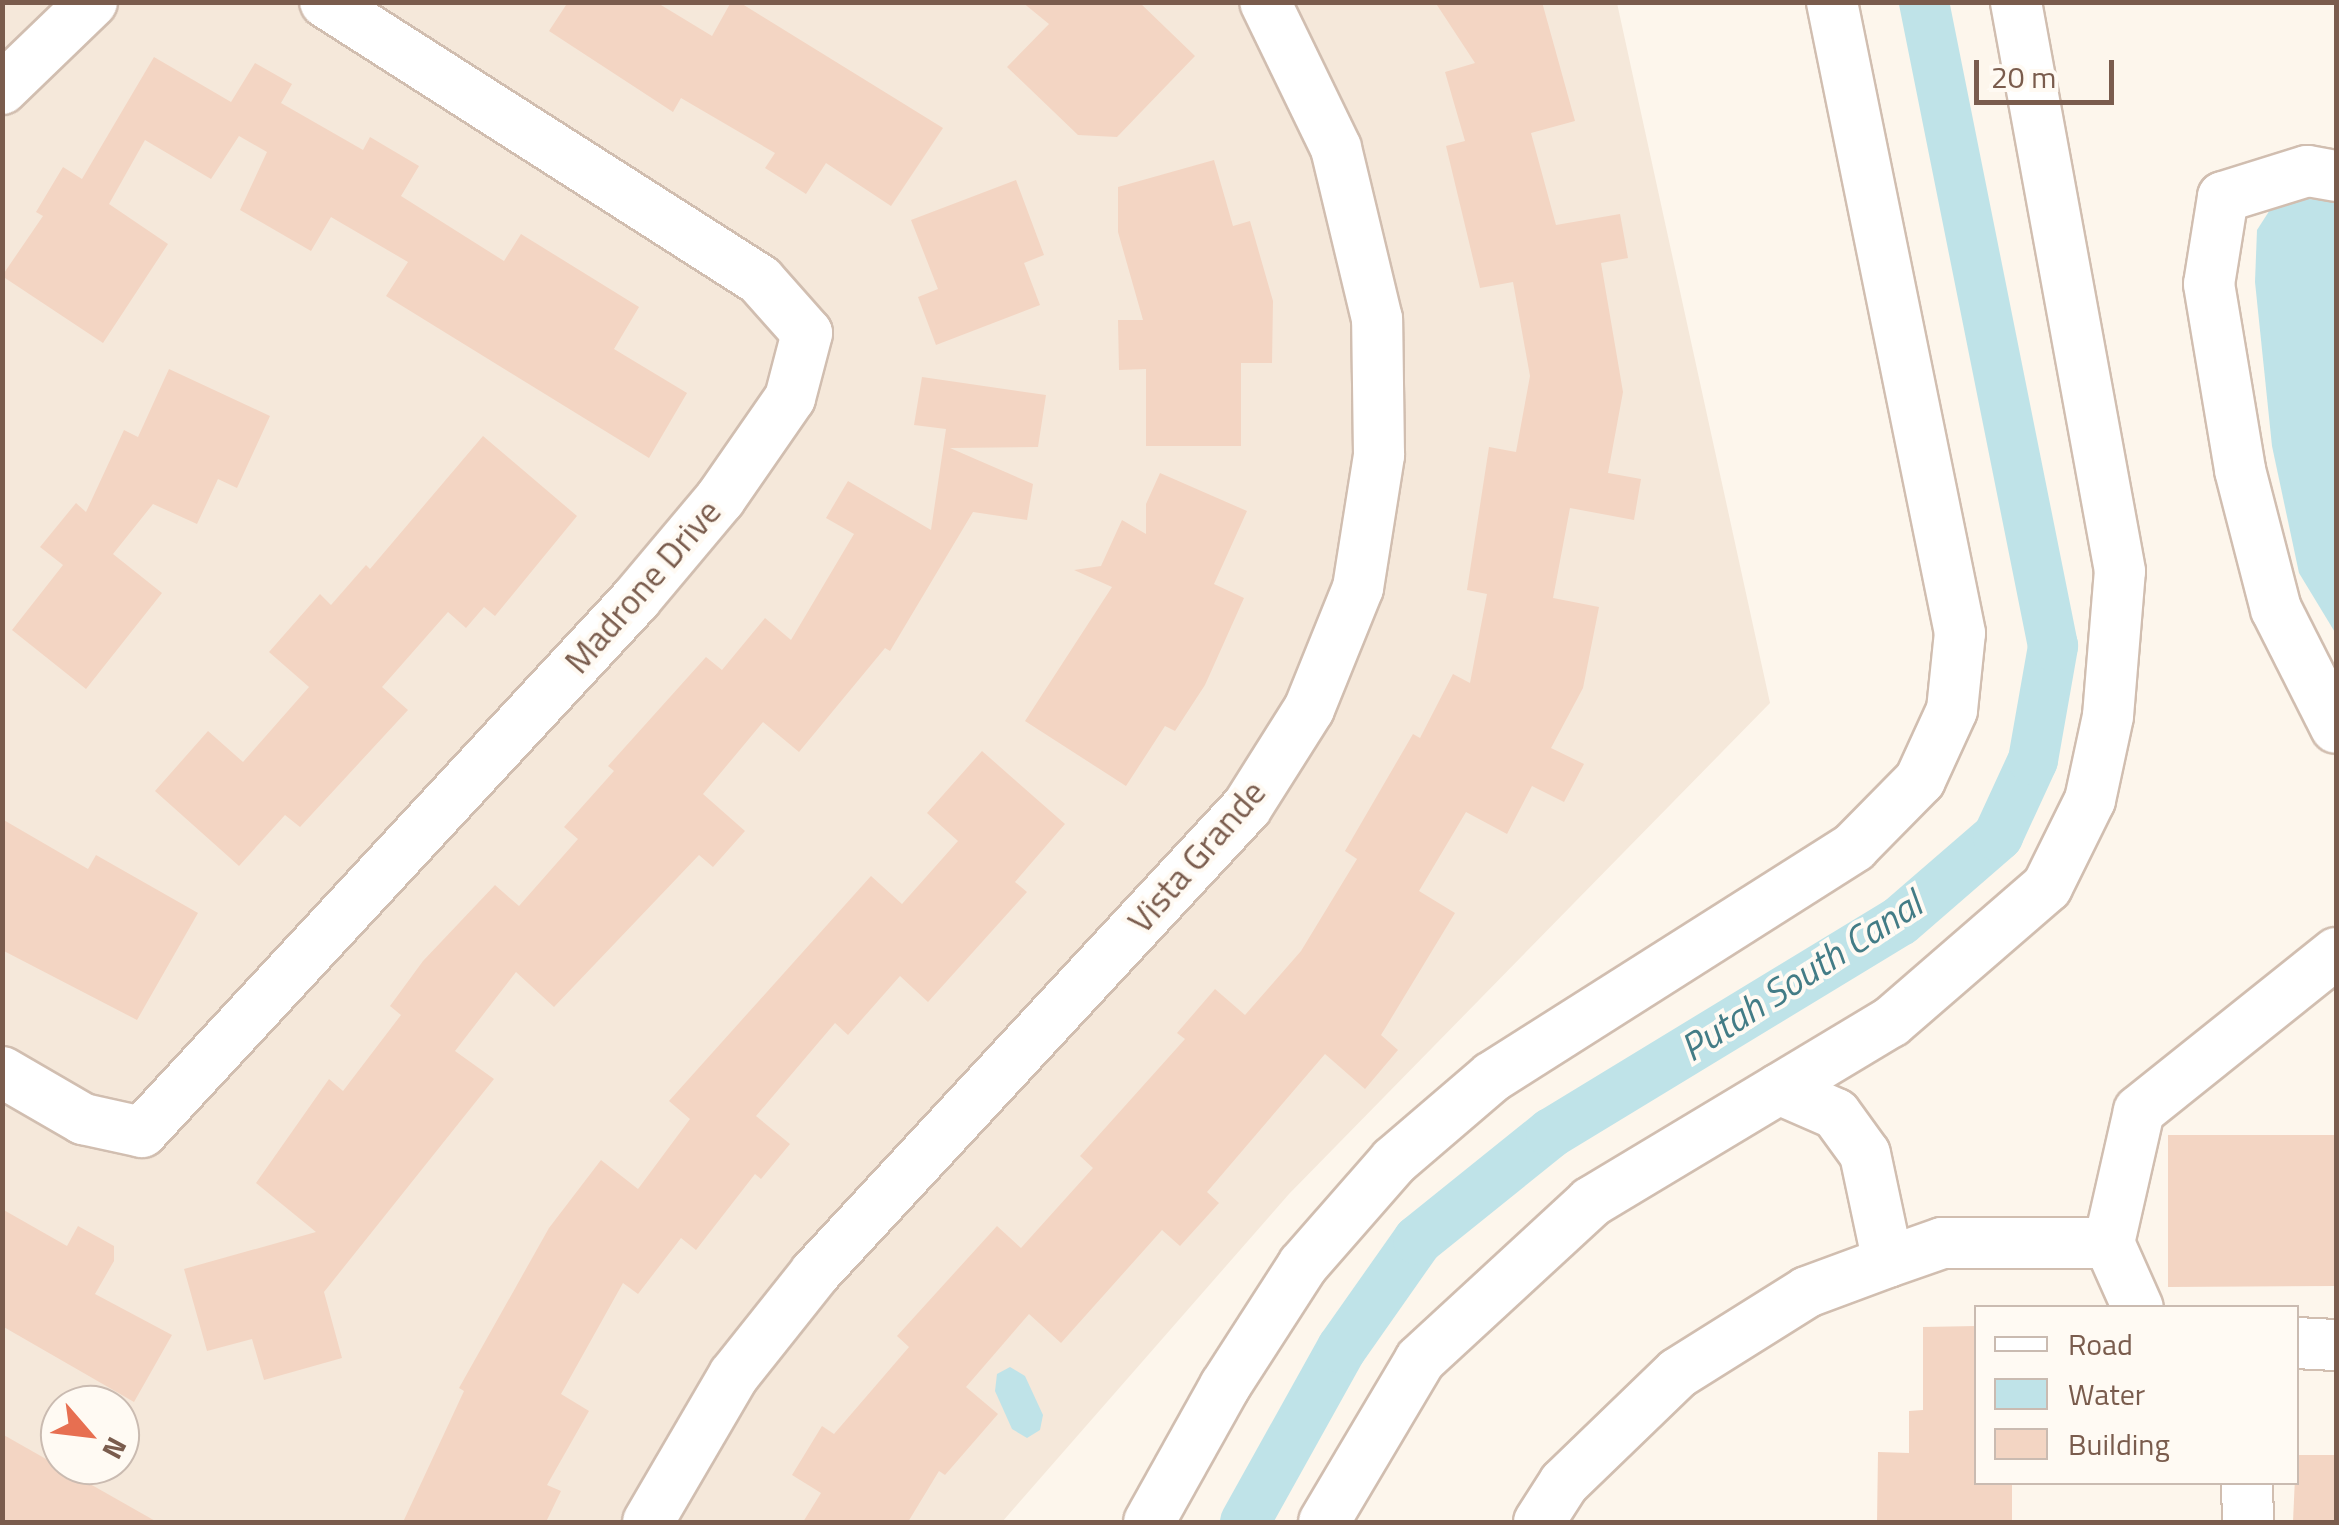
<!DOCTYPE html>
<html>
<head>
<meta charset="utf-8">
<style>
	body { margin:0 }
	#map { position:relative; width:2339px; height:1525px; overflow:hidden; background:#fdf6ec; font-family:"Titillium Web",sans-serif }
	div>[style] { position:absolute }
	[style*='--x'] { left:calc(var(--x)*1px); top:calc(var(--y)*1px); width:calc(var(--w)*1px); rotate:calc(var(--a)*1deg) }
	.residential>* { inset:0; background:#f5e8da }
	.water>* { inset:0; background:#bfe3e8 }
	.canal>* { height:50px; margin:-25px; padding:0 25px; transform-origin:25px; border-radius:25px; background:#bfe3e8 }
	.building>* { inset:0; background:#f3d5c3 }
	.roads { filter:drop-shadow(2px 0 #d1beb0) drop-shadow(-2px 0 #d1beb0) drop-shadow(0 2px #d1beb0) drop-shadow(0 -2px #d1beb0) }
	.minor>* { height:50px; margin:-25px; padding:0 25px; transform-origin:25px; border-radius:25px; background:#fff }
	span { translate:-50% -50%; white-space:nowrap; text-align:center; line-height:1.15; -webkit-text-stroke:8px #fffaf3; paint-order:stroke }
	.street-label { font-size:35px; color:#7a5c4d }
	.water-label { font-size:38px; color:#437c86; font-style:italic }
	.frame { position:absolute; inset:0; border:5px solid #7a5c4d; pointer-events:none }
	.legend { position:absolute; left:1974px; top:1305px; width:325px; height:180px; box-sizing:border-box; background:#fffaf3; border:2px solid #cabbb1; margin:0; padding:12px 18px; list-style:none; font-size:30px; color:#7a5c4d }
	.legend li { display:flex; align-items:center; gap:20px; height:50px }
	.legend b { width:50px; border:2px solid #cabbb1 }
	.north { position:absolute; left:40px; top:1385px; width:100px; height:100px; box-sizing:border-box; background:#fffaf3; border:2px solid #cabbb1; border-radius:50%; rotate:118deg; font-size:28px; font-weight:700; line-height:40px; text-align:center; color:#7a5c4d }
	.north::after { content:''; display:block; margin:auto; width:35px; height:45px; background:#e76f51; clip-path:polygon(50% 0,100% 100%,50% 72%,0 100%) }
	.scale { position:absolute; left:1974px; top:60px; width:140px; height:45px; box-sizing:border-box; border:5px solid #7a5c4d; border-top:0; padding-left:12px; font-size:30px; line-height:35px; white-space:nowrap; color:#7a5c4d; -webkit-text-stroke:8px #fffaf3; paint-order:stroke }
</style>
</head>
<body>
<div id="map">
	<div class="residential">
		<i style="clip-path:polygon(evenodd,3px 3px,1617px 3px,1770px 703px,1289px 1194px,1002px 1522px,3px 1522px,3px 3px,60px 1405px,120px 1405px,120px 1465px,60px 1465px,60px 1405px)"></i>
	</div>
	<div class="water">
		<i style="clip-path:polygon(2296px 198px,2336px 201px,2336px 634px,2299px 573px,2272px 446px,2255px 282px,2257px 230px,2275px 202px)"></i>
		<i style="clip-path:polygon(1010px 1367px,1025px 1376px,1043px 1415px,1040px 1430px,1027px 1438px,1012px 1429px,995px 1391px,997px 1374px)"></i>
	</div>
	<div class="canal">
		<i style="--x:1245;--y:1522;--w:199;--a:-60.9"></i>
		<i style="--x:1342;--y:1348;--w:132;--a:-54.9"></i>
		<i style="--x:1418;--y:1240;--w:171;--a:-38.8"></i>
		<i style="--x:1551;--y:1133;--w:408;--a:-31.3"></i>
		<i style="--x:1900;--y:921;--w:130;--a:-40.9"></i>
		<i style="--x:1998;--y:836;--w:84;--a:-65.3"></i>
		<i style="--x:2033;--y:760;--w:116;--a:-80"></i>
		<i style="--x:2053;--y:646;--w:657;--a:-101.33"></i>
	</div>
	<div class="building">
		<i style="clip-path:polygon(568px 2px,656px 2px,712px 36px,731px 2px,739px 2px,943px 128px,891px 206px,826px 163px,806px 194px,765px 168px,775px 153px,681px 98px,673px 112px,549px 31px)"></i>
		<i style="clip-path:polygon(1022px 2px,1139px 2px,1195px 56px,1117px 137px,1078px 135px,1007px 67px,1049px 24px)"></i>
		<i style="clip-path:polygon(1435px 2px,1542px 2px,1575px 121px,1531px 133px,1556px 225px,1620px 214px,1628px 258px,1601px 263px,1623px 392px,1608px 473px,1641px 479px,1634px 520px,1570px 508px,1553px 598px,1599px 607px,1583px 688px,1551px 748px,1584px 764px,1564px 802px,1532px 786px,1507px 834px,1466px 812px,1419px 891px,1455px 913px,1381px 1035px,1398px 1050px,1365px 1089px,1325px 1054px,1207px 1192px,1219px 1203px,1180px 1246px,1162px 1230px,1061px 1343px,1029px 1314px,966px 1387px,998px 1414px,945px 1475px,939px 1471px,908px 1522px,803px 1522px,821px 1493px,792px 1475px,822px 1426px,834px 1434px,909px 1347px,897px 1336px,997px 1226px,1021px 1248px,1093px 1168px,1080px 1156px,1185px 1039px,1177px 1033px,1215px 989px,1245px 1015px,1301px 951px,1357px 859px,1345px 851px,1413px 734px,1420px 738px,1453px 674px,1470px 683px,1487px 594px,1467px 590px,1489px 447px,1516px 452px,1530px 376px,1513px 282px,1480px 288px,1446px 146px,1465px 141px,1445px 72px,1475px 63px)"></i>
		<i style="clip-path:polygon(154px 57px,231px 102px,255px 63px,292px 84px,281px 103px,363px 150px,370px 137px,419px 166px,401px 196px,504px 261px,521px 234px,639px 307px,614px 349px,687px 393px,649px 458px,386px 296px,408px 262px,331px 217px,311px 251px,240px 210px,267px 152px,239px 136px,211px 179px,145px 140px,109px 204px,168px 244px,103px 343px,2px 276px,43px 216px,36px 212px,63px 167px,82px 179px)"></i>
		<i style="clip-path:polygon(1214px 160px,1233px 226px,1250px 221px,1273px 301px,1272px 363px,1241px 363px,1241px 446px,1146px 446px,1146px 369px,1119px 370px,1118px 320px,1143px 320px,1118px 232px,1118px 187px)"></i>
		<i style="clip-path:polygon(1016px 180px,1044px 255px,1024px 263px,1040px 305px,936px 345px,918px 297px,938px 289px,911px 220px)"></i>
		<i style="clip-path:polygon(169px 369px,270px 416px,237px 488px,218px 479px,197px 524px,153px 504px,113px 554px,162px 593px,86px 689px,12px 630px,63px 565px,40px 547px,76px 503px,86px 512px,124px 430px,138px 437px)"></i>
		<i style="clip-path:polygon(922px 377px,1046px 395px,1038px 447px,950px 448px,1033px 484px,1027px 520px,973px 512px,890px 651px,885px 648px,799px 752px,763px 722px,703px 794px,745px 831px,713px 867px,699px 855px,554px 1007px,516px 972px,455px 1051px,494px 1079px,324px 1292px,342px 1358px,264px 1380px,252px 1339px,207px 1351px,184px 1269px,316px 1232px,256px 1183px,329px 1079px,343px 1091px,401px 1015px,390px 1006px,423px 961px,495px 885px,519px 906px,578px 839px,564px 827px,614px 771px,608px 766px,706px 657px,722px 670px,765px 618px,791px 640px,854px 534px,826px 518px,848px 481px,931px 530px,946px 429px,914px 425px)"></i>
		<i style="clip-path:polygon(483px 436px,577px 516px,495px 616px,484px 607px,466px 628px,448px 612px,382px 687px,408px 710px,300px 827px,285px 815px,239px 866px,155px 791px,208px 731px,243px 762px,309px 687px,269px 652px,320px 594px,331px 605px,366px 565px,370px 569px)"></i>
		<i style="clip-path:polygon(1160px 473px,1247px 511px,1214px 584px,1244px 598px,1205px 685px,1175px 731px,1165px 726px,1126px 786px,1025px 721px,1112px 587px,1074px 570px,1101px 566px,1122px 520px,1146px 534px,1146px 504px)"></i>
		<i style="clip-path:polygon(982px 751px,1065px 824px,1015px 882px,1027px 892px,928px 1002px,900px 976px,848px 1035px,835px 1023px,756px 1116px,790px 1144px,761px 1179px,755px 1174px,696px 1250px,681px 1238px,638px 1294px,623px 1283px,561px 1394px,589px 1411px,547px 1485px,561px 1491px,546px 1522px,403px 1522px,464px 1391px,459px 1388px,549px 1228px,601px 1160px,638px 1189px,690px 1119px,669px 1101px,871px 876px,902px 904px,958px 841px,927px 813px)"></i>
		<i style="clip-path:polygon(2px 819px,88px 869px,96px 855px,198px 913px,137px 1020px,2px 950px)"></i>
		<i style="clip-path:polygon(2168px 1135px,2336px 1135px,2336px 1286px,2168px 1287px)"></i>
		<i style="clip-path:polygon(2px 1209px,67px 1246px,78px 1226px,114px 1246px,114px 1261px,95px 1294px,172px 1335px,134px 1402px,2px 1326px)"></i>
		<i style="clip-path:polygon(1976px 1326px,1976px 1482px,2012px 1482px,2012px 1522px,1877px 1522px,1878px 1452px,1909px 1453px,1909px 1411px,1923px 1410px,1923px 1327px)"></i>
		<i style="clip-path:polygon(2px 1434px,157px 1522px,2px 1522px)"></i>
		<i style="clip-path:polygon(2296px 1455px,2336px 1455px,2336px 1522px,2293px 1522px)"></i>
	</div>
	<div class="roads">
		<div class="minor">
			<i style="--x:2;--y:89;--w:125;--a:-44"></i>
			<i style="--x:2336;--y:176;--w:29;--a:-170"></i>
			<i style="--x:2307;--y:171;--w:88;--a:162.8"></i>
			<i style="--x:2223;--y:197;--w:88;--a:99.1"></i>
			<i style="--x:2209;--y:284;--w:189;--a:80.5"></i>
			<i style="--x:2240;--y:470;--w:144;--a:75.5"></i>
			<i style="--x:2276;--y:609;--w:133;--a:63.2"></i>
			<i style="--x:2;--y:1072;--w:94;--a:30.1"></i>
			<i style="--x:83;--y:1119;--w:60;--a:12.4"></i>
			<i style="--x:142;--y:1132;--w:727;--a:-47.17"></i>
			<i style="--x:636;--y:599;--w:131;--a:-50"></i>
			<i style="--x:720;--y:499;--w:123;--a:-55.3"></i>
			<i style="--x:790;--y:398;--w:67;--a:-75.3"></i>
			<i style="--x:807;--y:333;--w:71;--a:-131.6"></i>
			<i style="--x:760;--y:280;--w:516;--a:-147.42"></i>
			<i style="--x:1779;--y:1089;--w:62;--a:23.7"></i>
			<i style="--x:1836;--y:1114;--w:49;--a:54.1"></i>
			<i style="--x:1865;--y:1154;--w:110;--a:78"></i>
			<i style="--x:2109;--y:1243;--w:135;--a:-77.2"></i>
			<i style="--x:2139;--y:1111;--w:253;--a:-38.7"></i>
			<i style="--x:2296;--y:1343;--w:40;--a:2.9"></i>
			<i style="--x:2247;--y:1482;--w:40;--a:88.6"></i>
			<i style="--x:648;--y:1522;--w:170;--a:-59.7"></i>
			<i style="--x:734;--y:1375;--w:130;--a:-51.5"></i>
			<i style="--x:815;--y:1273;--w:635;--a:-47.17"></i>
			<i style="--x:1247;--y:807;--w:116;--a:-57.7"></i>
			<i style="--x:1309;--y:709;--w:131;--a:-68"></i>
			<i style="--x:1358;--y:588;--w:135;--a:-81"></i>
			<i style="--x:1379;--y:455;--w:136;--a:-90.8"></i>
			<i style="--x:1377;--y:319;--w:176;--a:-103.5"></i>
			<i style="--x:1336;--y:148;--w:162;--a:-115.9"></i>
			<i style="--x:1149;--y:1522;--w:156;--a:-60.8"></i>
			<i style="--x:1225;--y:1386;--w:144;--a:-57.2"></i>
			<i style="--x:1303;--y:1265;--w:138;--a:-48.8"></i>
			<i style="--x:1394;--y:1161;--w:129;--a:-40.6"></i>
			<i style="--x:1492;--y:1077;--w:429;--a:-32.4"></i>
			<i style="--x:1854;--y:847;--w:94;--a:-45.4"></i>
			<i style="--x:1920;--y:780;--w:77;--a:-65.4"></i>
			<i style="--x:1952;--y:710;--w:77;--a:-84.1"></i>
			<i style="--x:1960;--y:633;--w:644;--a:-101.47"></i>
			<i style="--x:1324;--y:1522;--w:188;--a:-59.3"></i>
			<i style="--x:1420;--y:1360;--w:233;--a:-42.7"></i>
			<i style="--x:1591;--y:1202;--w:350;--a:-31"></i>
			<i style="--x:1891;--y:1022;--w:206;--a:-40.9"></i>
			<i style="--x:2047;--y:887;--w:97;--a:-63.7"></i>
			<i style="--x:2090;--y:800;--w:86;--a:-77.9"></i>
			<i style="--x:2108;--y:716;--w:145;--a:-85.3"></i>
			<i style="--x:2120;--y:571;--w:578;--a:-100.36"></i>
			<i style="--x:1539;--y:1522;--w:46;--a:-57.3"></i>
			<i style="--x:1564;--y:1483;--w:158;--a:-44"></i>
			<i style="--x:1678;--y:1373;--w:152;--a:-32.1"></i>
			<i style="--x:1807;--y:1292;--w:86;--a:-20.3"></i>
			<i style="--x:1888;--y:1262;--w:57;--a:-19.4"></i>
			<i style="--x:1942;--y:1243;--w:167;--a:0"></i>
			<i style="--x:2109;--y:1243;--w:71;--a:66"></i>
		</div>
	</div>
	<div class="street-label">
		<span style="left:642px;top:586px;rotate:-49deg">Madrone Drive</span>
		<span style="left:1196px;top:856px;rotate:-49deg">Vista Grande</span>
	</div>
	<div class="water-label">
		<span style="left:1801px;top:976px;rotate:-33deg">Putah South Canal</span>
	</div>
	<div class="frame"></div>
	<ul class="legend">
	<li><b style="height:12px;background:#fff"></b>Road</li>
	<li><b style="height:28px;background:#bfe3e8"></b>Water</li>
	<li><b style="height:28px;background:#f3d5c3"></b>Building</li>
	</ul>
	<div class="north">N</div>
	<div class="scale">20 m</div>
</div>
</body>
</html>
